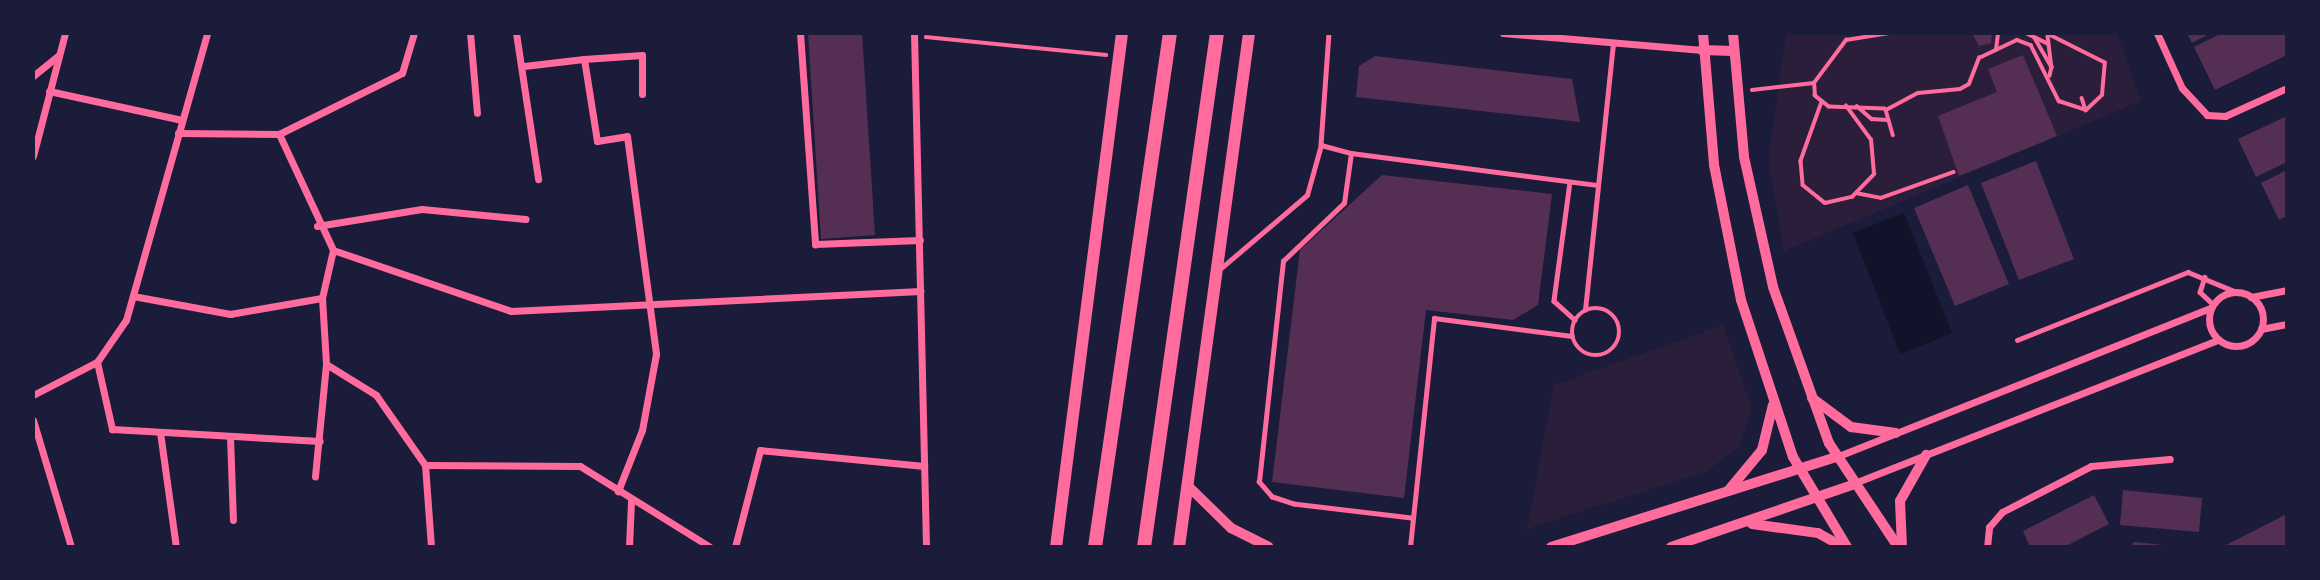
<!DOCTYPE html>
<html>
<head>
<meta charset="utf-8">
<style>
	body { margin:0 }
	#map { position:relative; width:2320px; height:580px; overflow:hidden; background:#1b1b3a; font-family:"Work Sans",sans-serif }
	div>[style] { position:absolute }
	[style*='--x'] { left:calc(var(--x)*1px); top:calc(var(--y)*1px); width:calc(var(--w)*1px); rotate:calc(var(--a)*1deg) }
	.green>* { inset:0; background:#2a1e3b }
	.water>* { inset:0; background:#12122b }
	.building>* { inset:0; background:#542f53 }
	.path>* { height:3.5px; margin:-1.75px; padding:0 1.75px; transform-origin:1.75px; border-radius:1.75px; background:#ff6b9d }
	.service>* { height:4.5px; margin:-2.25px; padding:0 2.25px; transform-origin:2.25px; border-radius:2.25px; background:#ff6b9d }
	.service>.ring { margin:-2.25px; padding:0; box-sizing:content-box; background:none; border:4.5px solid #ff6b9d; border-radius:50% }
	.minor>* { height:7px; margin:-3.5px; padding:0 3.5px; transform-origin:3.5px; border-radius:3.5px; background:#ff6b9d }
	.minor>.ring { margin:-3.5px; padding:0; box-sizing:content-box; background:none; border:7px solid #ff6b9d; border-radius:50% }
	.tertiary>* { height:10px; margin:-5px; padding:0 5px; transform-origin:5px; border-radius:5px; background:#ff6b9d }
	.primary>* { height:12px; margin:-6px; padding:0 6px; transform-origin:6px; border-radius:6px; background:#ff6b9d }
	.motorway>* { height:14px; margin:-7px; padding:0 7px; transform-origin:7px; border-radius:7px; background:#ff6b9d }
	span { translate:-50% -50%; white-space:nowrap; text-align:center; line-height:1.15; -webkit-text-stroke:6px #1b1b3a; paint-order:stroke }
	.frame { position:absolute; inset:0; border:35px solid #1b1b3a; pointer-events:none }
</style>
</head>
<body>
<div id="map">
	<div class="green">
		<i style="clip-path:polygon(1786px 33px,2117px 33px,2141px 101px,1784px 251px,1768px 161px)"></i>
		<i style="clip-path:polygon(1723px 325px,1752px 409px,1739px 447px,1707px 471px,1527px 529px,1554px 385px)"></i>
	</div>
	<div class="water">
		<i style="clip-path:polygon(1904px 213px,1952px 333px,1900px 354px,1853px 233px)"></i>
	</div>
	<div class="building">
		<i style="clip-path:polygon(808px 33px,862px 33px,875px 235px,821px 239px)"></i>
		<i style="clip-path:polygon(1972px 33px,1992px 33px,1991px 43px,1979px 46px)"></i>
		<i style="clip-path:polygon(2187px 33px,2211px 33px,2192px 43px)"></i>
		<i style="clip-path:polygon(2222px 33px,2287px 33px,2287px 55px,2215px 90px,2194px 47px)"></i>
		<i style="clip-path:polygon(2023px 55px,2057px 136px,1959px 176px,1938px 116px,1997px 92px,1988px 69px)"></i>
		<i style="clip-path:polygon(1375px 56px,1572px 79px,1580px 122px,1356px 97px,1359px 66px)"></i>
		<i style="clip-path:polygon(2287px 116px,2287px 162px,2256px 177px,2238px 139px)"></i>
		<i style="clip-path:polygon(2036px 161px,2074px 259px,2019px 280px,1981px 183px)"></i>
		<i style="clip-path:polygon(2287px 170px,2287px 216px,2279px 220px,2261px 183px)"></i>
		<i style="clip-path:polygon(1382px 175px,1552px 194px,1538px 305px,1513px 320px,1426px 310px,1404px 498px,1272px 482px,1300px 250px)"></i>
		<i style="clip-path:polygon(1968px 185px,2009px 284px,1955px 306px,1914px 208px)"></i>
		<i style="clip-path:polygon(2123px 490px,2202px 498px,2199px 532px,2120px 525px)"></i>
		<i style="clip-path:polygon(2094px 495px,2109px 524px,2064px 547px,2030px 547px,2023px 531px)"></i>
		<i style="clip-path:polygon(2287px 514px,2287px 547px,2222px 547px)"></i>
		<i style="clip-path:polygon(2133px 542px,2165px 545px,2164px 547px,2132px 547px)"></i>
	</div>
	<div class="path">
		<i style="--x:2026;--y:33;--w:25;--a:26"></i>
		<i style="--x:2048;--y:36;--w:31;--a:83"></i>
		<i style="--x:926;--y:37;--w:181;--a:5.7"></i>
		<i style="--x:2035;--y:38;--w:34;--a:60"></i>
		<i style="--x:2052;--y:67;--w:9;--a:103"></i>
		<i style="--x:1996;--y:50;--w:17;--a:-83"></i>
		<i style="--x:1752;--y:90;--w:62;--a:-6.4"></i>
		<i style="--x:2082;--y:98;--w:13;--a:72"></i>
		<i style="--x:1822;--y:102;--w:63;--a:109.6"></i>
		<i style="--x:1801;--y:161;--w:24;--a:85"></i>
		<i style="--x:1803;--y:185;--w:28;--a:39"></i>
		<i style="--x:1825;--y:203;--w:28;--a:-13"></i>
		<i style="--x:1852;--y:197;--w:32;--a:-46"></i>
		<i style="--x:1874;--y:174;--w:34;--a:-95"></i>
		<i style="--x:1871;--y:140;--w:42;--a:-126.3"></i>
		<i style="--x:1857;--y:106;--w:20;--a:41"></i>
		<i style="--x:1872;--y:119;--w:15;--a:4"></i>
		<i style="--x:1885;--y:109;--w:56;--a:-178"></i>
		<i style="--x:1829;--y:107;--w:18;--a:-142"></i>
		<i style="--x:1815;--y:96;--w:13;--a:-94"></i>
		<i style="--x:1814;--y:83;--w:54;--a:-53.3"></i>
		<i style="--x:1846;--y:40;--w:45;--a:-9"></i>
		<i style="--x:1886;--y:110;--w:36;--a:-28"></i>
		<i style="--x:1918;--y:93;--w:42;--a:-5.4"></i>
		<i style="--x:1960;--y:89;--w:10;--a:-29"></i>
		<i style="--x:1969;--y:84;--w:28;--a:-69"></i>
		<i style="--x:1979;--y:58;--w:42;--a:-25.3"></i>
		<i style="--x:2017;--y:40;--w:15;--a:20"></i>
		<i style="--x:2031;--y:45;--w:63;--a:63.4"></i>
		<i style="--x:2059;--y:101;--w:28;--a:18"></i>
		<i style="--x:2086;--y:110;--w:22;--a:-43"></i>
		<i style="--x:2102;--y:95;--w:32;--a:-85"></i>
		<i style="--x:2105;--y:63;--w:67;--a:-153.4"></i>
		<i style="--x:1886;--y:110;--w:26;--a:74"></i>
		<i style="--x:1856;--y:193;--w:25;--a:11"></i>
		<i style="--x:1881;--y:198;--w:77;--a:-19.6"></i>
	</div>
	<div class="service">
		<i style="--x:1329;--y:33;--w:112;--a:94.1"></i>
		<i style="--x:1321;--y:145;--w:31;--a:15"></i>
		<i style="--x:1570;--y:182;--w:120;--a:97.7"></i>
		<i style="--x:1554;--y:301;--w:28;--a:42"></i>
		<i style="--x:1220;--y:269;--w:114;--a:-40.4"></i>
		<i style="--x:1307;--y:195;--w:52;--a:-74.4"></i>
		<i style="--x:2205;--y:277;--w:16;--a:108"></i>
		<i style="--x:2200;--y:292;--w:18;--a:43"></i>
		<i class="ring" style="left:1572px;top:308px;width:43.5px;height:43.5px"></i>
		<i style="--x:1585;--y:310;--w:268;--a:-84"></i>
		<i style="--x:2017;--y:340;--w:184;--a:-21.7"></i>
		<i style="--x:2188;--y:272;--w:55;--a:22.4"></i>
		<i style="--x:1411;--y:518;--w:118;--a:-173.2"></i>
		<i style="--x:1294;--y:504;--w:23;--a:-162"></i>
		<i style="--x:1272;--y:497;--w:20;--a:-131"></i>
		<i style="--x:1259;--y:482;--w:222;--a:-83.8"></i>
		<i style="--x:1283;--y:261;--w:84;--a:-43.6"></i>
		<i style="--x:1344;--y:203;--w:50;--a:-82"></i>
		<i style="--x:1351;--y:153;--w:249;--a:7.4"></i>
		<i style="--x:1410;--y:547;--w:230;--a:-84"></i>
		<i style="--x:1434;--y:318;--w:139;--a:7.4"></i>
	</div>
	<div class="minor">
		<i style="--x:470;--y:33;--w:80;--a:85"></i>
		<i style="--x:516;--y:33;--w:148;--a:81.4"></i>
		<i style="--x:800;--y:33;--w:212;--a:85.9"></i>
		<i style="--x:815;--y:244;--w:105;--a:-2.2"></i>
		<i style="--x:914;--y:33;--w:514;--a:88.66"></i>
		<i style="--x:1503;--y:33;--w:200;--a:4.9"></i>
		<i style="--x:2157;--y:33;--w:60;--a:65.6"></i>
		<i style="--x:2182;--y:88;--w:37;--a:47"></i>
		<i style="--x:2207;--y:115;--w:18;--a:3"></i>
		<i style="--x:2225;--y:116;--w:68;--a:-24.3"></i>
		<i style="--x:584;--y:59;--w:58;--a:-3.9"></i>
		<i style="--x:642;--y:55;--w:39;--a:90"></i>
		<i style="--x:524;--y:66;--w:60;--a:-6.7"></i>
		<i style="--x:584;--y:59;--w:83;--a:81"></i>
		<i style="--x:597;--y:141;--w:30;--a:-9"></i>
		<i style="--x:627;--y:136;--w:220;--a:82.4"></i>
		<i style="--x:656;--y:354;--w:77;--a:100.4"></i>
		<i style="--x:642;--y:430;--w:66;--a:111.5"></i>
		<i style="--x:33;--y:76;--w:33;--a:-39"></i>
		<i style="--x:49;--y:91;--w:136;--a:12.3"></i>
		<i style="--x:178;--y:133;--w:101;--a:0.6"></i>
		<i style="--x:279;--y:134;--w:137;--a:-26.4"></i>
		<i style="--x:402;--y:73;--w:42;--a:-73.3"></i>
		<i style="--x:279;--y:134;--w:128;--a:65"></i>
		<i style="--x:333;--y:250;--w:188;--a:18.9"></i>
		<i style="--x:511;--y:311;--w:410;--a:-2.8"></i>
		<i style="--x:33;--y:156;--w:127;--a:-75.4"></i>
		<i style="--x:317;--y:226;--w:106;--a:-9.2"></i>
		<i style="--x:422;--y:209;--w:104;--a:5.5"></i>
		<i class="ring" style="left:2209px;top:292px;width:47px;height:47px"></i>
		<i style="--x:133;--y:296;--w:99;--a:10.5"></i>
		<i style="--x:230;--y:314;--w:93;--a:-9.9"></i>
		<i style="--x:322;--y:298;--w:66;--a:86.5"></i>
		<i style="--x:326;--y:364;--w:113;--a:95.6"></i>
		<i style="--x:2251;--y:297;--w:37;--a:-11"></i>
		<i style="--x:322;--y:298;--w:49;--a:-77.1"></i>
		<i style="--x:2261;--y:329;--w:26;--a:-11"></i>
		<i style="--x:97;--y:362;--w:69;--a:77.4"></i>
		<i style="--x:112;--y:429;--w:208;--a:3.3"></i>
		<i style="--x:326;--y:364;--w:59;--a:31.8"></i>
		<i style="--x:376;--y:395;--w:85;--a:55"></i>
		<i style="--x:425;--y:465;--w:155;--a:0.4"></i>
		<i style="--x:580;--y:466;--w:153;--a:31.9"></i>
		<i style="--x:33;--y:395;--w:72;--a:-27.3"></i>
		<i style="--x:97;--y:362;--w:51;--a:-55.4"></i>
		<i style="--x:126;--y:320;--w:298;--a:-74.2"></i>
		<i style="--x:33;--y:420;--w:133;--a:73.3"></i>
		<i style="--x:160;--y:432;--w:116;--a:82.1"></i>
		<i style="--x:230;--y:436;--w:84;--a:88"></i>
		<i style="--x:1836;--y:457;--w:404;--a:-21.7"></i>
		<i style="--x:425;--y:465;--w:82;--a:85.8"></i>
		<i style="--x:1852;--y:484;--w:393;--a:-21.5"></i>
		<i style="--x:629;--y:547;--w:46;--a:-87.5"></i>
		<i style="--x:735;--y:547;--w:100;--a:-75.5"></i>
		<i style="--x:760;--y:450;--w:165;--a:5.6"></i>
		<i style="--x:1987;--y:547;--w:20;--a:-84"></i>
		<i style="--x:1989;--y:527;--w:20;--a:-49"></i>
		<i style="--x:2002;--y:512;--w:100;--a:-27.3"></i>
		<i style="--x:2091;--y:466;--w:79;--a:-5.1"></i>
	</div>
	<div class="tertiary">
		<i style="--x:1703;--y:33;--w:132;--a:85.2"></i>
		<i style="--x:1714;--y:165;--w:138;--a:78.7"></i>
		<i style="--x:1741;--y:300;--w:165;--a:71.7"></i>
		<i style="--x:1793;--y:457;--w:105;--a:59"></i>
		<i style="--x:1733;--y:33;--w:124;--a:84.9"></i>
		<i style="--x:1744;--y:157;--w:133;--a:77.4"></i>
		<i style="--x:1773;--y:287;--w:166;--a:70.3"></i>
		<i style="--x:1829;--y:443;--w:125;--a:56.4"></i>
		<i style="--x:1702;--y:50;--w:31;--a:2"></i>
		<i style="--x:1812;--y:398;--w:49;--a:36.6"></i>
		<i style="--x:1851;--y:427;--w:45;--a:7.6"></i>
		<i style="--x:1187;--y:485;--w:62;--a:44.3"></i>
		<i style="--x:1231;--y:528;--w:42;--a:26.6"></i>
		<i style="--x:1728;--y:491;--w:53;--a:-50.3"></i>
		<i style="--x:1762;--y:450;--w:46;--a:-76.3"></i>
		<i style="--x:1752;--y:524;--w:67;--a:7.8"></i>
		<i style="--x:1818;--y:533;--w:29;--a:29"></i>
		<i style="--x:1551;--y:547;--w:299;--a:-17.5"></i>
		<i style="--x:1671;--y:547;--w:191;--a:-18.9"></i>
		<i style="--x:1902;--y:547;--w:46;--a:-92.5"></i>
		<i style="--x:1900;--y:501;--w:53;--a:-60.5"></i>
	</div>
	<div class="primary">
		<i style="--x:1056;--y:547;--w:518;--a:-82.68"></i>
		<i style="--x:1179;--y:547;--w:519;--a:-82.24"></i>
	</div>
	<div class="motorway">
		<i style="--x:1095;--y:547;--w:519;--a:-81.7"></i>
		<i style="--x:1144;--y:547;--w:519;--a:-81.92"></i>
	</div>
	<div class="frame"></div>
</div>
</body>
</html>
